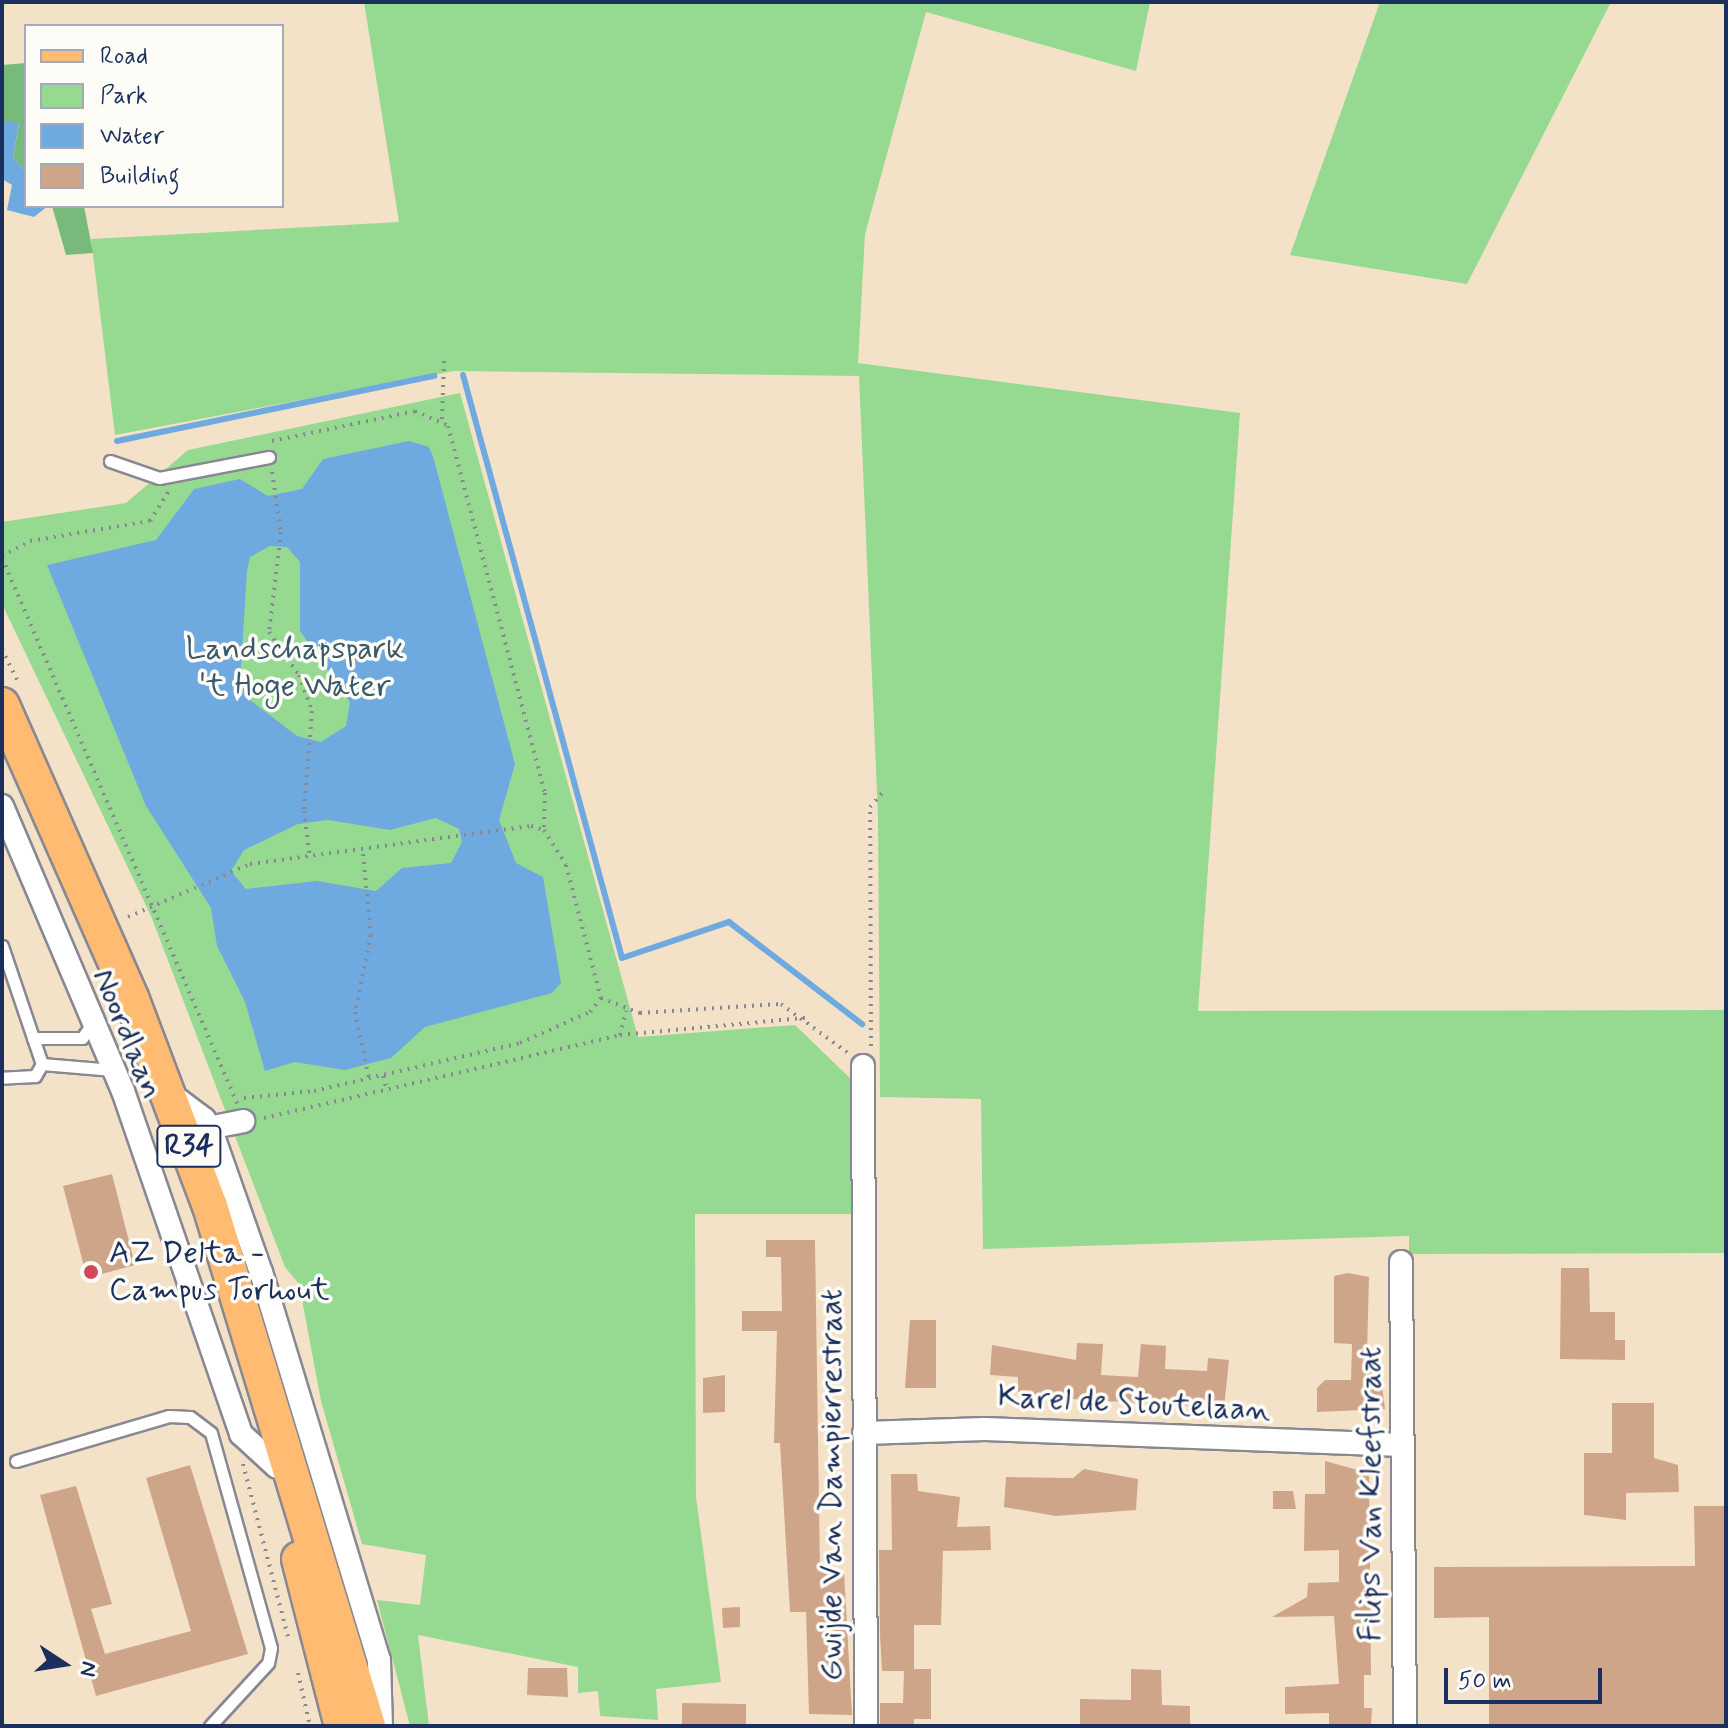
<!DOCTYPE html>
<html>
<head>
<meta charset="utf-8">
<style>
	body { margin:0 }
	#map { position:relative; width:1728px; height:1728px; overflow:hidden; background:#f4e2c8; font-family:Mynerve,sans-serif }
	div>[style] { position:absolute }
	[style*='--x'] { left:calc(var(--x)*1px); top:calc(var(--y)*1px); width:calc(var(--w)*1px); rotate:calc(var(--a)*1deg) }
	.green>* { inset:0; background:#96da92 }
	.forest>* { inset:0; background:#78ba7c }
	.water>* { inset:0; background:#6eaadf }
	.stream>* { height:6px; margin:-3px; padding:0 3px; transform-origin:3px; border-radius:3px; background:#6eaadf }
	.building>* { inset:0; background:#cfa58a }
	.path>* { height:4px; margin-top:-2px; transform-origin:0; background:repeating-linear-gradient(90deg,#888893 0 2px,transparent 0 8px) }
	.roads { filter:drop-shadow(2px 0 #888893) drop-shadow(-2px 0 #888893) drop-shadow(0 2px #888893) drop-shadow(0 -2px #888893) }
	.lane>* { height:11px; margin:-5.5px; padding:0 5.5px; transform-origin:5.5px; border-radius:5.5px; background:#fff }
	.street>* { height:22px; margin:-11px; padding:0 11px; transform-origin:11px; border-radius:11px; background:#fff }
	.primary>* { height:34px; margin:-17px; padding:0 17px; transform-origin:17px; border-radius:17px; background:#febb71 }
	.dots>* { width:22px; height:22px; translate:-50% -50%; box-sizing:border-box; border:4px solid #fdfcf7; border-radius:50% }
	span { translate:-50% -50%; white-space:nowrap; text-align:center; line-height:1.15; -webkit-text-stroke:7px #fdfcf7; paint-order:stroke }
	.shield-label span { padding:2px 6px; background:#fdfcf7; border:2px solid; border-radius:6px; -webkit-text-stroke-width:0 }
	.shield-label { font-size:30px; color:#1b2f5e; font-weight:700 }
	.park-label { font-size:32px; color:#3a5a6b }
	.street-label { font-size:32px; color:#1b2f5e }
	.poi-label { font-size:32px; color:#1b2f5e }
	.left { translate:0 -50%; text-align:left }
	.frame { position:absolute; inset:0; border:4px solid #1b2f5e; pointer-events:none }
	.legend { position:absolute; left:24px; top:24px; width:260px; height:184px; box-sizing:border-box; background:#fdfcf7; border:2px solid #a3aaba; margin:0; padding:10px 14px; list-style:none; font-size:24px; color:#1b2f5e }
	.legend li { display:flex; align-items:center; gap:16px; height:40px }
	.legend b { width:40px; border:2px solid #a3aaba }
	.north { position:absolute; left:24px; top:1624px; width:80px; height:80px; -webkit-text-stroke:6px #fdfcf7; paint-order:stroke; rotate:102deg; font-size:22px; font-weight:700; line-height:32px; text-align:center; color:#1b2f5e }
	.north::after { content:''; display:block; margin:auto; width:28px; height:36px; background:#1b2f5e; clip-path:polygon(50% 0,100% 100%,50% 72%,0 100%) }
	.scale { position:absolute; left:1444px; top:1668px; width:158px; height:36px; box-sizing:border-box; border:4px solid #1b2f5e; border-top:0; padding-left:10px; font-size:24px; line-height:28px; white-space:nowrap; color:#1b2f5e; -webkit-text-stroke:6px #fdfcf7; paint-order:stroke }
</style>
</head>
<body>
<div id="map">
	<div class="green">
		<i style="clip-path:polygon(364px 2px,1150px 2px,1136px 71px,926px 12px,865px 234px,858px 363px,1240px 413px,1198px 1011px,1726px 1010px,1726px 1253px,1409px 1254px,1409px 1236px,983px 1249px,981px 1099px,880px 1097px,878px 816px,859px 376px,454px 371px,115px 435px,91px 239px,399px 222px)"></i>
		<i style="clip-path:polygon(1380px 2px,1611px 2px,1467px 284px,1290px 255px)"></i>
		<i style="clip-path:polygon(460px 393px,638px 1037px,795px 1025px,853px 1081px,854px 1214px,695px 1214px,696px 1497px,721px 1682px,656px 1689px,658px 1720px,600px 1716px,598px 1691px,578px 1693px,578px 1667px,418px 1635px,429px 1726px,410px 1726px,377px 1600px,420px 1605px,426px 1555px,362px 1544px,321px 1401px,299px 1284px,285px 1267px,151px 916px,2px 604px,2px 522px,126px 503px,188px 450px)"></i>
	</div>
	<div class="forest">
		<i style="clip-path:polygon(26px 63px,26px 172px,13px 158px,19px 124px,2px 121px,2px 65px)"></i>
		<i style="clip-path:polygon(52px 206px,84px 206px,93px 253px,66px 255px)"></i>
	</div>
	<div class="water">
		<i style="clip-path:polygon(2px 121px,19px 123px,13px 158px,26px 172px,26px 206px,48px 206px,34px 217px,7px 210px,12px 185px,2px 179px)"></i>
		<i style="clip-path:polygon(evenodd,409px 441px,429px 447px,434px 460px,515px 764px,499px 820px,516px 863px,543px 877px,561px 983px,552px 993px,425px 1027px,391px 1058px,345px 1070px,295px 1062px,265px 1071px,245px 1002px,217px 946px,211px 908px,146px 806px,47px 565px,156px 540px,194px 489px,240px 479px,268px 496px,302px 489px,323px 459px,409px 441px,270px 546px,287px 547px,300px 562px,300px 631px,350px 702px,346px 726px,321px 742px,297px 736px,250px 700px,240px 682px,247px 571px,250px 557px,270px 546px,409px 441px,436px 818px,459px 829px,462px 842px,451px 863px,402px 868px,376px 891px,317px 881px,246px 889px,231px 871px,244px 850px,298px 824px,328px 820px,390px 830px,436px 818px)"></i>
	</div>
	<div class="stream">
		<i style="--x:463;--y:375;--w:604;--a:74.74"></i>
		<i style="--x:622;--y:958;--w:113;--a:-18.6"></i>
		<i style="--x:729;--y:922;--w:168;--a:37.5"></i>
		<i style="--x:117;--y:441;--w:324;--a:-11.6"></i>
	</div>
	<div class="building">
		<i style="clip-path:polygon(112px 1174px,135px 1265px,87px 1278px,63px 1186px)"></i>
		<i style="clip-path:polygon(766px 1240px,815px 1240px,820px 1571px,844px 1572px,852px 1715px,809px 1714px,806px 1612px,790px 1612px,780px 1443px,774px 1443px,777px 1331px,742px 1331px,742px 1311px,782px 1311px,781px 1257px,766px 1257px)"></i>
		<i style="clip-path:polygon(1561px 1268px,1589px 1268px,1590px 1312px,1615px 1312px,1615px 1340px,1625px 1340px,1625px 1360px,1560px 1359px)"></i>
		<i style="clip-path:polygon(1348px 1273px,1369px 1277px,1367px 1354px,1378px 1354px,1385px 1409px,1317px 1412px,1317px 1388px,1325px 1380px,1351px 1380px,1352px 1344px,1334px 1343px,1334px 1276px)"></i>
		<i style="clip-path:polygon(910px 1320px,936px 1320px,936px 1388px,905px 1388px)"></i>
		<i style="clip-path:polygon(1077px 1343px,1103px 1344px,1101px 1375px,1138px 1377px,1141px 1344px,1166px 1346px,1165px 1369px,1207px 1371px,1208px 1358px,1229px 1360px,1224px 1408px,1055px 1398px,1018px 1392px,1018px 1377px,990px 1375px,992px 1345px,1076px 1360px)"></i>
		<i style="clip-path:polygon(725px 1375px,725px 1412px,703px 1413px,703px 1378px)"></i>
		<i style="clip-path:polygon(1612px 1403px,1654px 1403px,1654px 1458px,1678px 1465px,1679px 1492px,1626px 1493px,1626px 1520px,1584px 1515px,1584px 1453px,1612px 1453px)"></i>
		<i style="clip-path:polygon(1325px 1461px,1369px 1473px,1371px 1675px,1364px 1675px,1364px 1708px,1372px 1708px,1371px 1726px,1329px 1726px,1329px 1713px,1285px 1714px,1285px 1687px,1339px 1684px,1334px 1616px,1272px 1617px,1307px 1597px,1308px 1583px,1339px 1582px,1339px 1550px,1304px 1551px,1305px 1494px,1325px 1494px)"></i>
		<i style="clip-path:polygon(190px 1465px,248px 1654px,96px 1696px,40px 1495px,76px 1486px,112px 1604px,91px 1609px,105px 1654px,191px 1631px,146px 1478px)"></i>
		<i style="clip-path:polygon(1084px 1469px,1138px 1479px,1136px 1510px,1056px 1516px,1004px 1507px,1006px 1477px,1073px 1478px)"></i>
		<i style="clip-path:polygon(891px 1474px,917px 1474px,918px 1491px,960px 1497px,957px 1527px,990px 1526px,991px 1550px,943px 1551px,941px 1625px,914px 1625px,914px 1669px,931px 1669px,931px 1719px,914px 1719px,914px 1726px,880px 1726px,880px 1703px,903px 1703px,904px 1671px,882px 1671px,880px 1635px,879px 1550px,892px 1550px)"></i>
		<i style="clip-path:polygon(1273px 1491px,1293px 1491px,1296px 1509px,1273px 1509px)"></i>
		<i style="clip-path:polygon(1694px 1506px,1726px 1506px,1726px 1726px,1489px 1726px,1489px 1617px,1434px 1618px,1434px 1567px,1695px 1566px)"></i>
		<i style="clip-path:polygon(740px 1607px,740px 1627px,723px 1628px,722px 1608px)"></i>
		<i style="clip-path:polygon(528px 1668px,567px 1668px,568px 1697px,527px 1695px)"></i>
		<i style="clip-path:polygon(1131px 1669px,1161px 1670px,1162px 1705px,1190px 1706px,1190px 1726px,1080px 1726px,1080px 1699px,1131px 1700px)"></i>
		<i style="clip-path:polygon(682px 1703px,746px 1704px,746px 1726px,682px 1726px)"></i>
	</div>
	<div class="path">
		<i style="--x:442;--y:419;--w:59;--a:-88.1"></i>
		<i style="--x:272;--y:441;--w:146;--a:-11.8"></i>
		<i style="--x:415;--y:411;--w:36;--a:24"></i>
		<i style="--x:448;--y:426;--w:380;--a:75.2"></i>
		<i style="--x:545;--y:793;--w:37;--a:92"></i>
		<i style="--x:272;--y:472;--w:61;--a:81.5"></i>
		<i style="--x:281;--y:532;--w:101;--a:96.8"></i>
		<i style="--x:269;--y:632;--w:52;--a:55.1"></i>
		<i style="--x:299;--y:675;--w:38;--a:70"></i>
		<i style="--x:312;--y:711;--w:100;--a:94.6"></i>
		<i style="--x:304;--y:811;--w:48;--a:82.9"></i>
		<i style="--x:2;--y:556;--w:32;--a:-28"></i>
		<i style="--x:30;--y:541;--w:122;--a:-9.5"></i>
		<i style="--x:150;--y:521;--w:36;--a:-58"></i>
		<i style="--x:2;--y:558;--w:594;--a:66.67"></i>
		<i style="--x:2;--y:649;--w:37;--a:64"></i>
		<i style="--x:363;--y:854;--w:81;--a:84.4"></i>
		<i style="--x:371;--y:935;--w:79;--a:101.7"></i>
		<i style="--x:355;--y:1012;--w:68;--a:78.2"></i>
		<i style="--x:128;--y:917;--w:133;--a:-23.5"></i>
		<i style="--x:250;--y:864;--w:284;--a:-7.7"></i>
		<i style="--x:531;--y:826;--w:14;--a:17"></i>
		<i style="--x:544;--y:830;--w:41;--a:57.8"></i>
		<i style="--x:566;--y:865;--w:138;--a:75.3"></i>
		<i style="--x:601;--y:998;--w:42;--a:21"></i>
		<i style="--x:640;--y:1013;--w:141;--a:-3.7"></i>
		<i style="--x:781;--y:1004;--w:83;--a:36.2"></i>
		<i style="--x:620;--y:1035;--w:25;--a:-76"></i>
		<i style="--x:871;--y:1046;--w:239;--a:-90.2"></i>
		<i style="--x:870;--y:807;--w:18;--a:-49"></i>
		<i style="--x:383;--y:1076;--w:16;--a:75"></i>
		<i style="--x:244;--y:1098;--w:70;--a:-5.7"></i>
		<i style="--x:314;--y:1091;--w:212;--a:-13.1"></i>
		<i style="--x:520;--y:1043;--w:77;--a:-23.9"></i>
		<i style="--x:590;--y:1012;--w:18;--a:-52"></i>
		<i style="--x:264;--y:1118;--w:366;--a:-13.1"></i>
		<i style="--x:620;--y:1035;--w:186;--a:-5.3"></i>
		<i style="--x:243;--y:1464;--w:179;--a:75.4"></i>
		<i style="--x:298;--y:1673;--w:54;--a:77.2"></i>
	</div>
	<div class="roads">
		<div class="lane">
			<i style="--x:110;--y:461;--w:52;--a:19.1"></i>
			<i style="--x:159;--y:478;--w:112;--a:-10.8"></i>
			<i style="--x:2;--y:946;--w:125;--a:71.3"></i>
			<i style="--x:42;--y:1064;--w:14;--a:120"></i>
			<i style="--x:35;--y:1076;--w:33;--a:177"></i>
			<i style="--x:33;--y:1038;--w:49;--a:0"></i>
			<i style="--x:82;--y:1038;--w:21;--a:-55"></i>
			<i style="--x:42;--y:1064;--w:71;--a:4.8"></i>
			<i style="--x:16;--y:1461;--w:159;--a:-16.4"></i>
			<i style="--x:169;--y:1416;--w:21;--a:3"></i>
			<i style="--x:190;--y:1417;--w:26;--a:37"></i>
			<i style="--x:211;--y:1433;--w:223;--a:74.4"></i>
			<i style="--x:271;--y:1648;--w:15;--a:101"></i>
			<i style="--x:268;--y:1663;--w:86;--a:132.6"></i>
		</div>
		<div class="street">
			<i style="--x:2;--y:806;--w:310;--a:67"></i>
			<i style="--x:123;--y:1091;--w:363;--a:71"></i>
			<i style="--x:241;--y:1434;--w:49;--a:42.5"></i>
			<i style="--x:863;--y:1066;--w:660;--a:89.74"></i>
			<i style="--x:168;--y:1092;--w:45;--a:36.9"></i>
			<i style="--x:204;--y:1119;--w:19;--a:62"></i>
			<i style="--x:213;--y:1136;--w:144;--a:70.6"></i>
			<i style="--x:261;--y:1272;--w:406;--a:73.1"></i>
			<i style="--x:379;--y:1660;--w:66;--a:88.3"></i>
			<i style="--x:208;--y:1128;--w:36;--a:-11"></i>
			<i style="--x:1401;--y:1262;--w:464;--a:89.5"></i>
			<i style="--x:864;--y:1433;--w:121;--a:-1.9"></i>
			<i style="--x:985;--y:1429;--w:417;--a:2.2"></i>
		</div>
		<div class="primary">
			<i style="--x:2;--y:705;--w:322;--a:66.2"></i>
			<i style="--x:132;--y:1000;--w:220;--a:69.3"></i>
			<i style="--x:210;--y:1206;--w:543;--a:73.1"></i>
			<i style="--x:299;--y:1559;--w:172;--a:75.6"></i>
		</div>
	</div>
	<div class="dots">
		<i style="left:91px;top:1272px;background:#d1495b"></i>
	</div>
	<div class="shield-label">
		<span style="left:189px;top:1146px">R34</span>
	</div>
	<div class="park-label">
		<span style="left:295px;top:668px">Landschapspark<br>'t Hoge Water</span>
	</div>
	<div class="street-label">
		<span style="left:127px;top:1034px;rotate:68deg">Noordlaan</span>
		<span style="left:1134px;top:1404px;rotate:3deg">Karel de Stoutelaan</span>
		<span style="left:832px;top:1485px;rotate:-90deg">Gwijde Van Dampierrestraat</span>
		<span style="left:1371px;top:1494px;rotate:-90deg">Filips Van Kleefstraat</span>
	</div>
	<div class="poi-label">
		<span class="left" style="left:109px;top:1272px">AZ Delta -<br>Campus Torhout</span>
	</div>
	<div class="frame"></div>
	<ul class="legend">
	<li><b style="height:10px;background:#febb71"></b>Road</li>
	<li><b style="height:22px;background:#96da92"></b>Park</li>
	<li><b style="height:22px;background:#6eaadf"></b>Water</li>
	<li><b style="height:22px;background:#cfa58a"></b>Building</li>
	</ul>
	<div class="north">N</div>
	<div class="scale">50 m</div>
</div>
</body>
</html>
